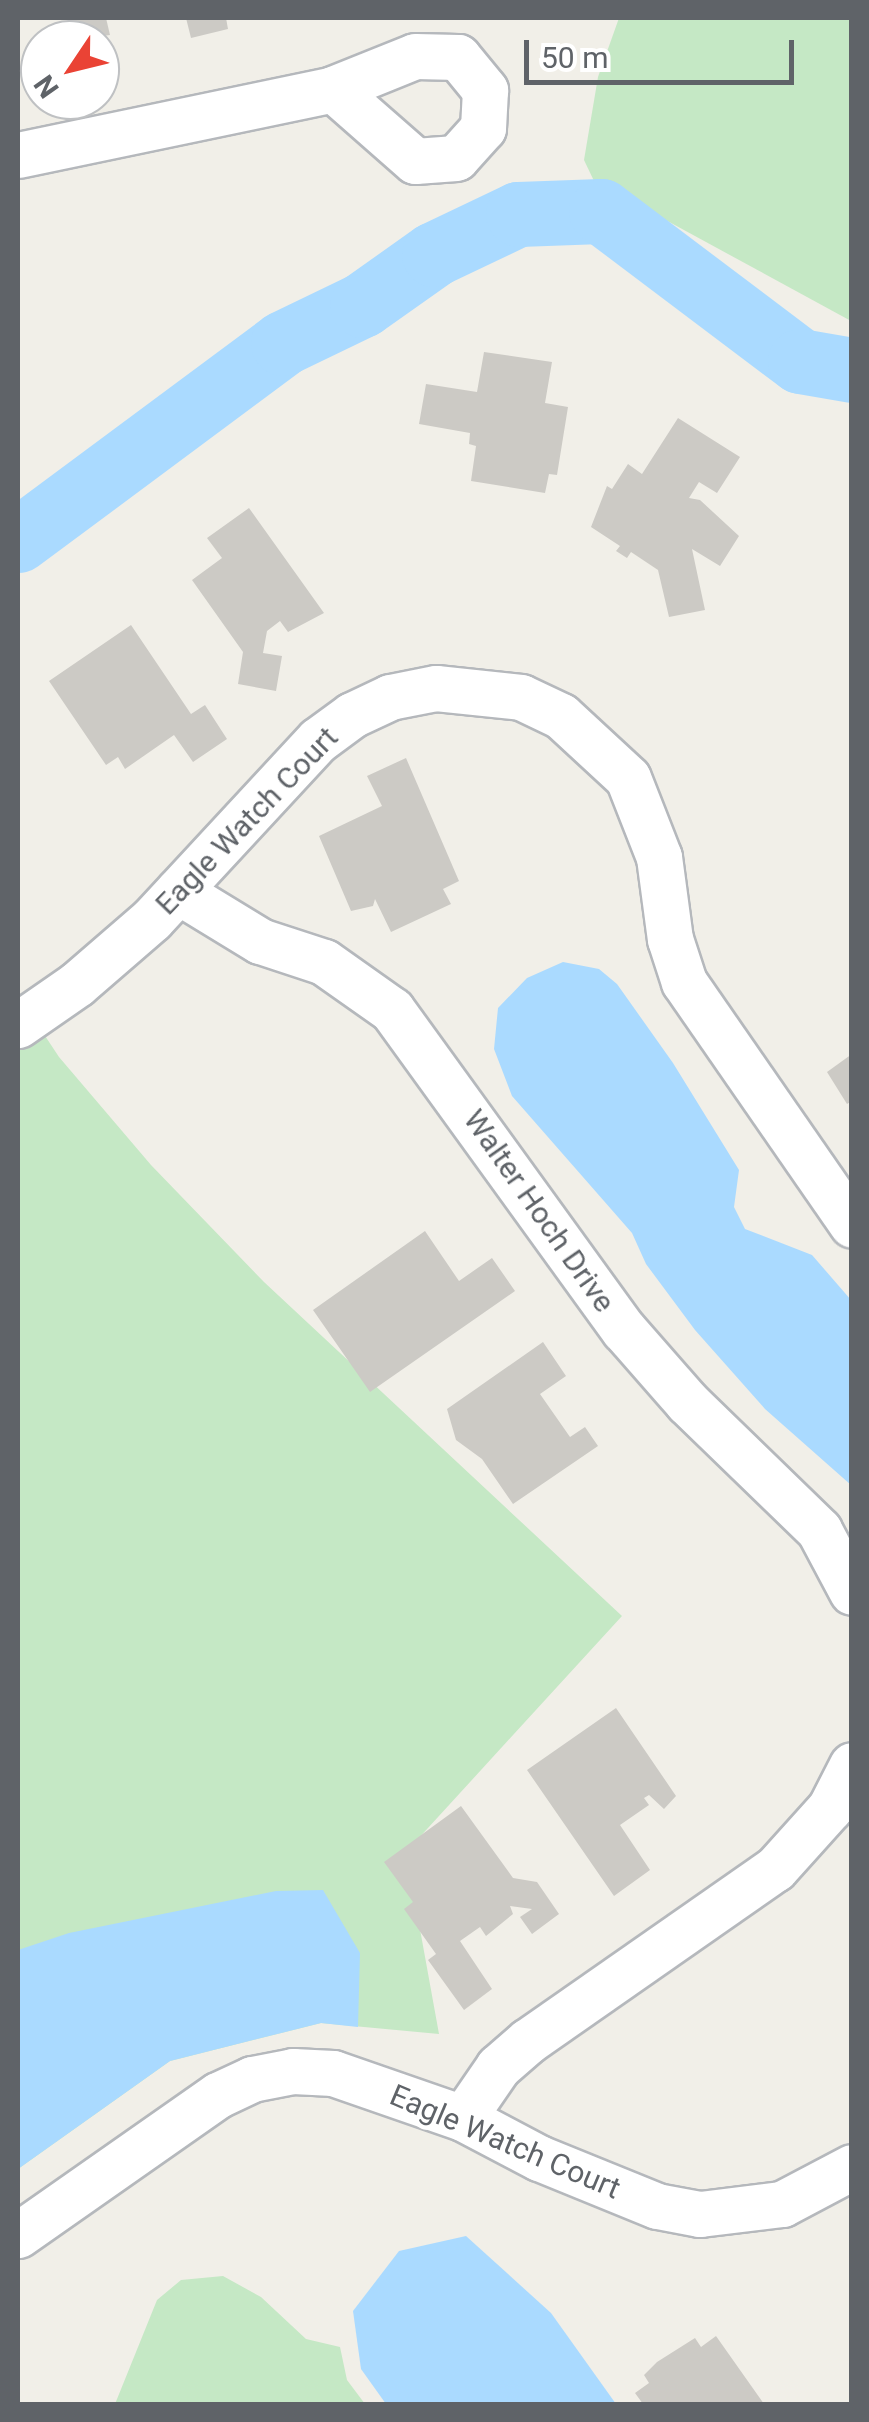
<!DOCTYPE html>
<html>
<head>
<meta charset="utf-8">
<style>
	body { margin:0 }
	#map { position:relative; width:869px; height:2422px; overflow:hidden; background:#f1efe8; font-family:Roboto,sans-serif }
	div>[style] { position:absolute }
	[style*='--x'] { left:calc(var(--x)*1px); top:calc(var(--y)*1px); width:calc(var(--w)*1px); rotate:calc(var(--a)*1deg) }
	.green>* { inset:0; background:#c5e8c5 }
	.water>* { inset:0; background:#aadaff }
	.river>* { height:65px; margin:-32.5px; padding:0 32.5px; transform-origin:32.5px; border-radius:32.5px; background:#aadaff }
	.building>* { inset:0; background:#cccac5 }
	.roads { filter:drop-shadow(2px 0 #b5b8bc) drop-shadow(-2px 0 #b5b8bc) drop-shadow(0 2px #b5b8bc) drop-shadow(0 -2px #b5b8bc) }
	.minor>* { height:45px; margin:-22.5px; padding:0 22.5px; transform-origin:22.5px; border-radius:22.5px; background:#fff }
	span { translate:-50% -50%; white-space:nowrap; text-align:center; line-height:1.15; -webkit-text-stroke:9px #fff; paint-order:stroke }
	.street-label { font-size:30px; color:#5f6368 }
	.frame { position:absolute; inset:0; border:20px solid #5f6368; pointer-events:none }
	.north { position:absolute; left:20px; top:20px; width:100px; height:100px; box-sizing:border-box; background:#fff; border:2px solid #bfc1c3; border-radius:50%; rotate:235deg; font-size:28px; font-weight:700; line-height:40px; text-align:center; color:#5f6368 }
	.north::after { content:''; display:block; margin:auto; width:35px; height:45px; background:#ea4335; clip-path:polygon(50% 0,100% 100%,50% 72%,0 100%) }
	.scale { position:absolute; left:524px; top:40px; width:270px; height:45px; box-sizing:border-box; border:5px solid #5f6368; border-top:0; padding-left:12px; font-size:30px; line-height:35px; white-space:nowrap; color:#5f6368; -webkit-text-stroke:8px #fff; paint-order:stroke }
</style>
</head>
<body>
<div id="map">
	<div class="green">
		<i style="clip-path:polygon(619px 18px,851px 18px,851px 321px,594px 181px,584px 160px,598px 77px)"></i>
		<i style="clip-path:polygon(18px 995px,59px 1057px,151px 1165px,264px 1282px,622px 1616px,406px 1852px,439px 2034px,321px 2023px,170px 2061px,18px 2169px)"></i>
		<i style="clip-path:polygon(223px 2276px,261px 2297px,306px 2339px,340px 2347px,347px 2380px,365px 2404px,115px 2404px,157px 2300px,181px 2280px)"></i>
	</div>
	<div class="water">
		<i style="clip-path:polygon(563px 962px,599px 969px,617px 984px,673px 1063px,739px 1170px,734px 1207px,745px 1229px,812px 1255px,851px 1300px,851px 1485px,765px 1409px,695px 1330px,646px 1264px,632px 1233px,512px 1096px,494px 1049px,498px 1008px,527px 978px)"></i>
		<i style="clip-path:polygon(323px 1890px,360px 1953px,358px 2027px,321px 2023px,170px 2061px,18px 2169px,18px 1950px,69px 1933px,276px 1891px)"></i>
		<i style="clip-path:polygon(466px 2236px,551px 2313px,616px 2404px,386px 2404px,361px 2369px,353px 2311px,399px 2251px)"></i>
	</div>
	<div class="river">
		<i style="--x:18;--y:540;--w:330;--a:-36.6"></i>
		<i style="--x:283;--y:343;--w:88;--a:-25.7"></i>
		<i style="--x:362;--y:305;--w:88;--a:-35.3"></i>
		<i style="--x:434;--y:254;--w:93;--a:-25.5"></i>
		<i style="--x:518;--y:214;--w:83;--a:-2.1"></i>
		<i style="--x:601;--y:211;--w:249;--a:37"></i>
		<i style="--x:800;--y:361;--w:53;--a:9.8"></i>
	</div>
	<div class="building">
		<i style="clip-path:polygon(67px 18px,106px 18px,110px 35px,72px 40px)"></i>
		<i style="clip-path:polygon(186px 18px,226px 18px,228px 29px,191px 38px)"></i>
		<i style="clip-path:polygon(484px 352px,552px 362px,545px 403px,568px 407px,557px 475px,549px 474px,545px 493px,471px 481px,476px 446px,469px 444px,470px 433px,419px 424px,426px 384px,477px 392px)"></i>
		<i style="clip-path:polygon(678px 418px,740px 457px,717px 493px,699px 482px,689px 498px,700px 500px,739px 536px,720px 566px,692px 549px,705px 610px,669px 617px,658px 570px,631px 552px,627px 558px,616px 551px,620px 546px,591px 527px,607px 486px,612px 489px,628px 464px,642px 474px)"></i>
		<i style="clip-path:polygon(249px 508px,324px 613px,288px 632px,280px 621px,267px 631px,263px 653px,282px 656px,276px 691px,238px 684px,243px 652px,192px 580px,222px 558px,207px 538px)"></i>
		<i style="clip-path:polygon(131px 625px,191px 714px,205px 705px,227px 739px,193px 762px,174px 735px,125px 769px,118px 757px,106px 765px,49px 681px)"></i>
		<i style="clip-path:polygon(406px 758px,459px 881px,443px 889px,451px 904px,391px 932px,375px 899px,373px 906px,351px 911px,319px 836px,382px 806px,367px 776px)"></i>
		<i style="clip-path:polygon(852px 1054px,852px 1101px,847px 1104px,827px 1072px)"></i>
		<i style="clip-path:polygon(425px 1231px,459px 1281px,492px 1258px,515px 1291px,370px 1392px,313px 1310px)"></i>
		<i style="clip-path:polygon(543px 1342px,566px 1376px,540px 1394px,570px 1437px,585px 1427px,598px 1446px,513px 1504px,482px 1459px,456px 1440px,447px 1409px)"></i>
		<i style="clip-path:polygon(616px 1708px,676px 1796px,664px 1809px,649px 1795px,644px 1798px,649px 1805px,620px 1825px,650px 1870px,614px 1896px,527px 1770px)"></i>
		<i style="clip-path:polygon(461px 1806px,513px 1878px,537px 1882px,559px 1914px,532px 1934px,520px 1917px,532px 1909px,510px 1906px,513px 1914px,486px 1936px,480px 1927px,460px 1941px,492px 1989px,464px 2010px,428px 1960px,436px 1954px,404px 1909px,413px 1902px,384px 1862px)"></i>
		<i style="clip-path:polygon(716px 2336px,764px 2404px,643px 2404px,635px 2393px,649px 2383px,644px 2375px,657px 2362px,695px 2338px,701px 2347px)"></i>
	</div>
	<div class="roads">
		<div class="minor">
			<i style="--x:415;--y:56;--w:43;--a:1.3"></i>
			<i style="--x:458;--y:57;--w:43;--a:50.7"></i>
			<i style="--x:485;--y:90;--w:38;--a:93"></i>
			<i style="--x:483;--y:128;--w:40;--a:132"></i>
			<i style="--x:456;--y:158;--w:41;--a:175.8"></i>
			<i style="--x:415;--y:161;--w:109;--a:-138.7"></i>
			<i style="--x:333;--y:89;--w:88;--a:-21.9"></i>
			<i style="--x:18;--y:155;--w:322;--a:-11.8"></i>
			<i style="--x:178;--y:891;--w:96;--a:31.4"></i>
			<i style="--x:260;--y:941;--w:67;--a:18.2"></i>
			<i style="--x:324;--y:962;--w:83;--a:35.2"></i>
			<i style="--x:392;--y:1010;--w:395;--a:54.1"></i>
			<i style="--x:624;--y:1330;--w:96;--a:48.8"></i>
			<i style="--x:687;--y:1402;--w:184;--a:44.1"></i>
			<i style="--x:819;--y:1530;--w:70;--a:62"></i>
			<i style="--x:18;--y:1025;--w:72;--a:-34.8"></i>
			<i style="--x:77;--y:984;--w:99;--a:-40.9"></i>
			<i style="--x:152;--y:919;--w:244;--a:-47.2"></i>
			<i style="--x:318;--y:740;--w:42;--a:-36.3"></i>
			<i style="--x:352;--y:715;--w:42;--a:-25.3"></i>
			<i style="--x:390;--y:697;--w:47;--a:-11.1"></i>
			<i style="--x:436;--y:688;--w:85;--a:6"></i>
			<i style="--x:521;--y:697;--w:44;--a:25.4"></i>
			<i style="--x:561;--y:716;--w:91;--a:42.8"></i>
			<i style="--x:628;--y:778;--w:85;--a:68.6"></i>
			<i style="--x:659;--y:857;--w:83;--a:82.4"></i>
			<i style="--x:670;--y:939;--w:45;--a:72"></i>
			<i style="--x:684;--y:982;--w:295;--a:55.3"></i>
			<i style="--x:463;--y:2118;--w:62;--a:-55.5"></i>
			<i style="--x:498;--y:2067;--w:40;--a:-41"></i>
			<i style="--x:528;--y:2041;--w:301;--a:-34.9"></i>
			<i style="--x:775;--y:1869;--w:82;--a:-48"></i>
			<i style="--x:830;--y:1808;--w:48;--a:-62.9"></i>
			<i style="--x:18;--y:2235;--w:244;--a:-35"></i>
			<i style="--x:218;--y:2095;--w:38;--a:-25"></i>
			<i style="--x:252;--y:2079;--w:42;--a:-11"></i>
			<i style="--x:293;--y:2071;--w:40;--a:2.9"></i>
			<i style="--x:333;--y:2073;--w:138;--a:19.1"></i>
			<i style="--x:463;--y:2118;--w:86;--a:27.8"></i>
			<i style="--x:539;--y:2158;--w:127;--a:22.1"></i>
			<i style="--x:657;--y:2206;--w:44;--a:10.5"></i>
			<i style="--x:700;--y:2214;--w:83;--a:-7"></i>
			<i style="--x:782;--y:2204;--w:79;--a:-27.9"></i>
		</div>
	</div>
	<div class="street-label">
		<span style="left:247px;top:821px;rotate:-46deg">Eagle Watch Court</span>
		<span style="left:539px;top:1211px;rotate:55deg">Walter Hoch Drive</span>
		<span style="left:505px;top:2142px;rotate:23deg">Eagle Watch Court</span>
	</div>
	<div class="frame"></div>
	<div class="north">N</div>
	<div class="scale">50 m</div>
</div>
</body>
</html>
